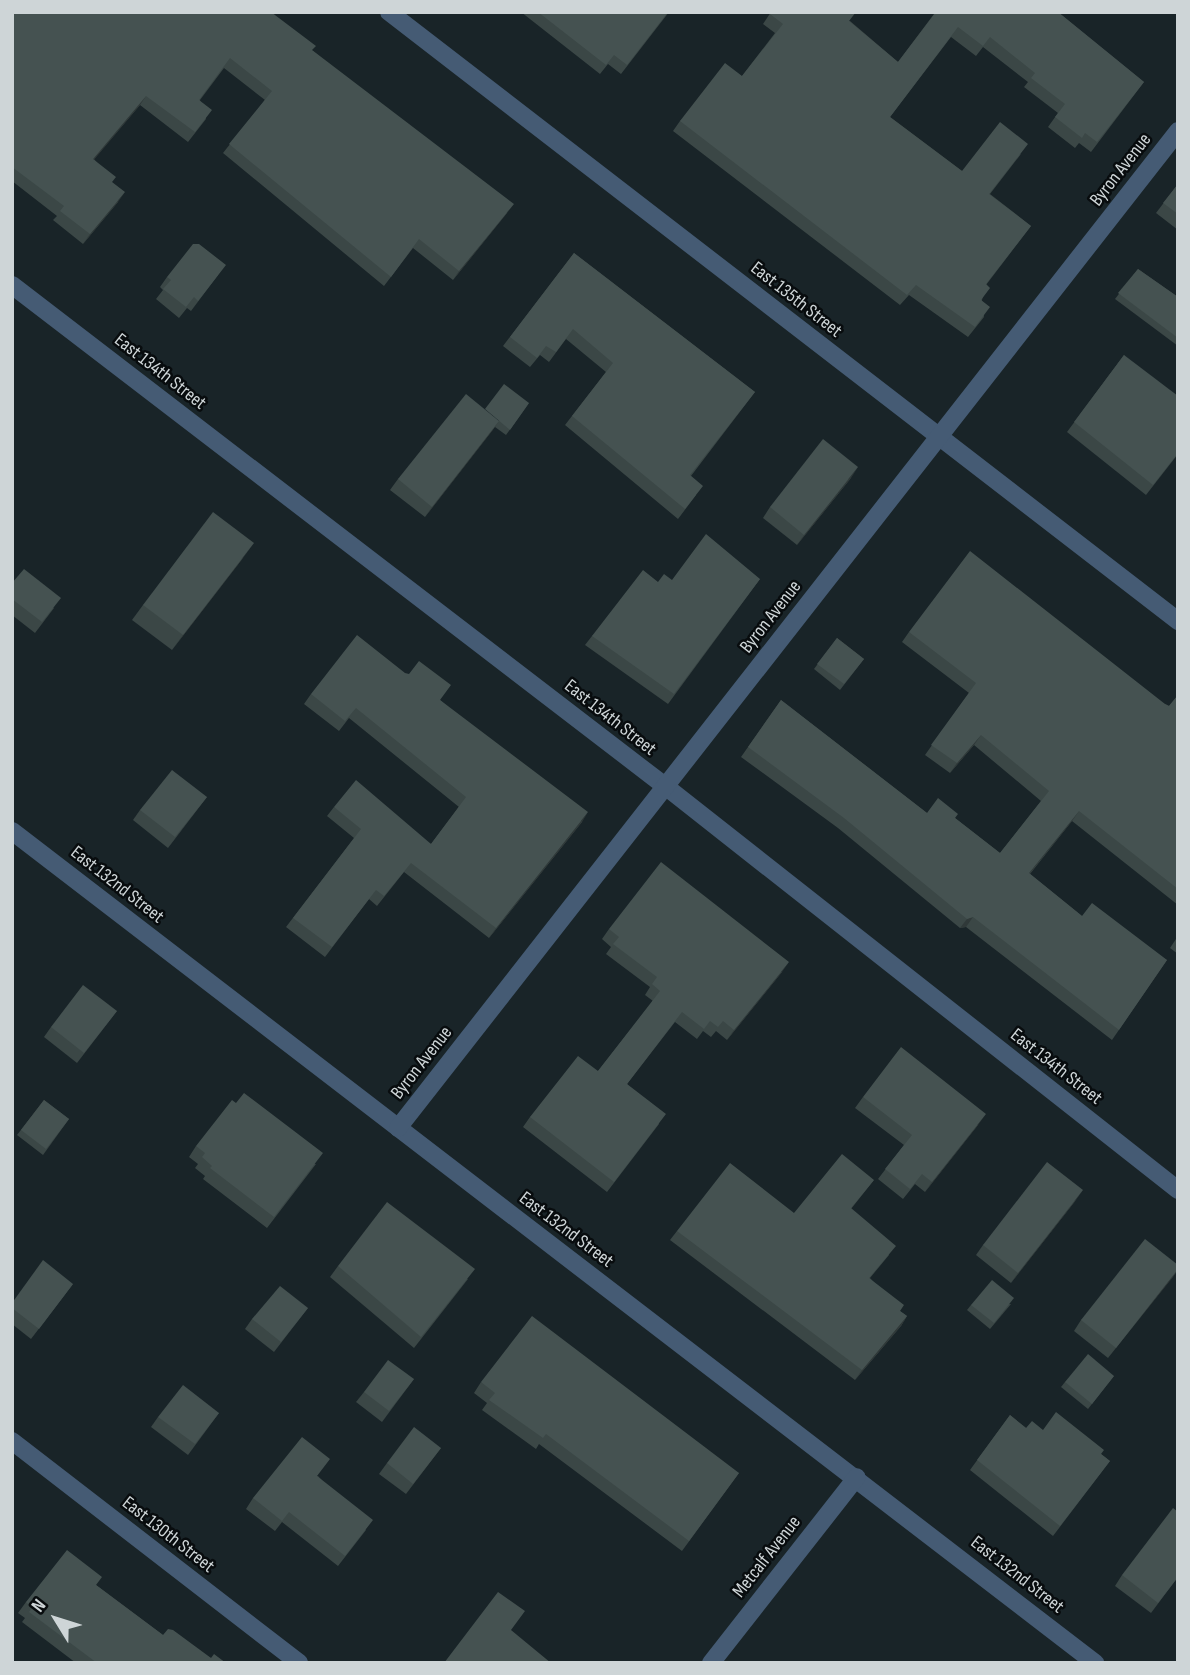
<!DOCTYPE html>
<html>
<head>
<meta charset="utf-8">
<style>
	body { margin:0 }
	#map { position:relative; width:1190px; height:1675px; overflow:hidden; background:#192428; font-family:"Sofia Sans Condensed",sans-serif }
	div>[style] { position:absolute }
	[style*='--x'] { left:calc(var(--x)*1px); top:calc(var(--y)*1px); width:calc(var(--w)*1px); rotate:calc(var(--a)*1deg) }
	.minor>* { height:18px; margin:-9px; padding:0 9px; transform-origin:9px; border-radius:9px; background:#455b74 }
	.wall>* { inset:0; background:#3b4746 }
	.shaded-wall>* { inset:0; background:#303939 }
	.building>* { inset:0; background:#455251 }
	span { translate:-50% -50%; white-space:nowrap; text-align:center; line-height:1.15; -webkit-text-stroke:5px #080c0e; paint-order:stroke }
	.street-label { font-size:19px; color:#ced5d7 }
	.frame { position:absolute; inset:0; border:14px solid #ced5d7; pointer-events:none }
	.north { position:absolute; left:21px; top:1584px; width:70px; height:70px; -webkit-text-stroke:5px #080c0e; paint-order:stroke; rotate:308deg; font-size:19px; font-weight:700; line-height:28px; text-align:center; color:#ced5d7 }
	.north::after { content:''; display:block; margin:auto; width:24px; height:32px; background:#ced5d7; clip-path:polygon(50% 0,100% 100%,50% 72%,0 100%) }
</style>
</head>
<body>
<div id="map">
	<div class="minor">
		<i style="--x:389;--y:12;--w:997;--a:37.66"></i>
		<i style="--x:12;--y:285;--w:823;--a:37.5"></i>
		<i style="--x:665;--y:786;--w:653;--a:38.22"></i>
		<i style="--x:12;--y:831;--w:1366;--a:37.53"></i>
		<i style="--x:398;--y:1128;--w:1266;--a:-51.96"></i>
		<i style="--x:12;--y:1441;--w:363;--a:37.7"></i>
		<i style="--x:711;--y:1663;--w:236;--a:-51.9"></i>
	</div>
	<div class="wall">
		<i style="clip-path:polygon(12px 12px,313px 51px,507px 213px,453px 280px,413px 248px,384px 286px,223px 153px,265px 100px,224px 68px,200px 100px,206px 119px,188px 142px,140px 105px,94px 159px,112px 182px,118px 202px,83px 244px,53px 220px,57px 216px,12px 181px)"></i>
		<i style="clip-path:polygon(521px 12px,669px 12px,621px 74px,608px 64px,600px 74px)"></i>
		<i style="clip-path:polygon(771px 12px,823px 13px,850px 21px,898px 62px,934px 14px,932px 12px,1058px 12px,1144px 82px,1091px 152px,1079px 143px,1075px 148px,1048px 127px,1058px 113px,1024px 87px,1028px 82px,983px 47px,976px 56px,951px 37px,890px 117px,962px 171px,1021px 154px,990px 194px,1031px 226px,986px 285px,982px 300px,984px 317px,968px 337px,909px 295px,900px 305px,673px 131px,680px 121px,742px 76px,775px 33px,763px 24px)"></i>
		<i style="clip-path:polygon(1178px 184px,1178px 230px,1156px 213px)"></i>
		<i style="clip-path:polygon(574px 253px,755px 392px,691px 476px,696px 495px,678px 519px,565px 425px,606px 372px,566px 339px,549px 362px,540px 355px,530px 367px,503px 346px)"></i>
		<i style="clip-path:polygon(1138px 269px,1178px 297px,1178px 346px,1115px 299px)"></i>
		<i style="clip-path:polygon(218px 275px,191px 311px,187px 308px,179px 318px,156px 299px,163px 290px,160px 287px,167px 277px)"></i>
		<i style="clip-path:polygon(1124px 355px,1178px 454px,1146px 495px,1067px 432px)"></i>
		<i style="clip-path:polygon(529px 403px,506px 435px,495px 427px,425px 517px,390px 490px,398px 479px)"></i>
		<i style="clip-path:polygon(851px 478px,797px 545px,763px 518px,770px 507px)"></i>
		<i style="clip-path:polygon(243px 558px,172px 650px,132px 620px,143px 605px)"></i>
		<i style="clip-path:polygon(760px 579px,668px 704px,585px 645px,592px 636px,658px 582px,672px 580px)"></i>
		<i style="clip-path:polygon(12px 583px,54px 608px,35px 633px,12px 615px)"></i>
		<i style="clip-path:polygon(909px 632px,1165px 704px,1169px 706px,1178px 695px,1178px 905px,1072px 821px,1030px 874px,1082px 916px,1167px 960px,1112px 1040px,966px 927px,960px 928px,838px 828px,741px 757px,781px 700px,927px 813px,955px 818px,1000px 853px,1041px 801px,974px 745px,950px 773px,925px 755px,969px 693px,902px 642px)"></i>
		<i style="clip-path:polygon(837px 638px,864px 659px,840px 690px,814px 669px)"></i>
		<i style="clip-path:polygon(311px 694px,440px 700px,582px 822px,489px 938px,404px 872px,377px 906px,369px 899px,325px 957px,286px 927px,354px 838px,327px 816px,334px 807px,431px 844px,459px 807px,349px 718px,339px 731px,304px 704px)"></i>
		<i style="clip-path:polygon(207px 797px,168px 848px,133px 820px,140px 810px)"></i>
		<i style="clip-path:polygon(609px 929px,782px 972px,727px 1040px,716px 1031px,711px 1037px,703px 1031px,697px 1039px,675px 1022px,627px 1084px,659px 1124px,607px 1192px,523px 1127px,530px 1117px,598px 1071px,653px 1001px,645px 995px,650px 987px,606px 954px,611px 947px,602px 939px)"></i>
		<i style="clip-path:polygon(1178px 936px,1178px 954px,1170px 948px)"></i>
		<i style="clip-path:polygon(117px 1011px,77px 1063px,44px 1037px,51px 1027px)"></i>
		<i style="clip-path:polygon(863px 1097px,978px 1125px,925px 1192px,915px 1184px,903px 1199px,878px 1179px,904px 1145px,855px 1108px)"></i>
		<i style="clip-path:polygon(44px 1100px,69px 1119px,43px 1155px,17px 1135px)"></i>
		<i style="clip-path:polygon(196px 1146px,316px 1164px,267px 1228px,203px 1179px,205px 1176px,195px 1168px,198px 1164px,189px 1157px)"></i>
		<i style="clip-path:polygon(874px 1180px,851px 1209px,889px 1255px,870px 1278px,900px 1311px,907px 1316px,901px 1326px,855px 1380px,670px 1240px,677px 1231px,794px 1213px)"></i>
		<i style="clip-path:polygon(1076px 1200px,1011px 1283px,976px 1255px,983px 1245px)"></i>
		<i style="clip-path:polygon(338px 1266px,468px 1279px,414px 1348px,330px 1277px)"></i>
		<i style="clip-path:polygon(1178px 1270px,1108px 1358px,1074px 1331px,1081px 1320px)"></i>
		<i style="clip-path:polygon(73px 1284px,31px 1339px,12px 1324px,12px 1303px)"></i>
		<i style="clip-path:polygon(1011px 1304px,990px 1329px,967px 1310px,971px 1305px)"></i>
		<i style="clip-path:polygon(308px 1308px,274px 1352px,245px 1329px,252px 1319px)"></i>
		<i style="clip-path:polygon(1114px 1376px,1088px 1409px,1061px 1387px,1065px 1382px)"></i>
		<i style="clip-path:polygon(414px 1379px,382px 1422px,356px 1402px,364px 1392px)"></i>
		<i style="clip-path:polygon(481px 1382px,739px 1473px,682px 1551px,539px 1444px,536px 1449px,482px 1410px,487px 1403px,474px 1393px)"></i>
		<i style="clip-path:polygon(219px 1413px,188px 1455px,151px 1427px,158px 1417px)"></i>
		<i style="clip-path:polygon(1010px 1415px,1026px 1428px,1043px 1430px,1101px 1454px,1110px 1461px,1053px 1536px,970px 1470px)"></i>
		<i style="clip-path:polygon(441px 1448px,406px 1494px,379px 1474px,387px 1463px)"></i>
		<i style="clip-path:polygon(318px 1476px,366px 1530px,338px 1566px,282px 1522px,275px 1531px,246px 1509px,253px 1498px)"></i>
		<i style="clip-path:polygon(1122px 1575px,1178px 1577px,1151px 1613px,1115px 1586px)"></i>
		<i style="clip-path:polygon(96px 1585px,163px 1635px,211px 1658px,226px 1663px,76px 1663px,22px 1622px,25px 1618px,18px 1613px,26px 1602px)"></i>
	</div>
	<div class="shaded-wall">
		<i style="clip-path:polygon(146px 96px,140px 105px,87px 168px,93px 159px)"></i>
		<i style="clip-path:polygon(125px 192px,118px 202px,83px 244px,90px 234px)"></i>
		<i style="clip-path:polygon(514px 204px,507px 213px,453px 280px,459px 271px)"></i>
		<i style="clip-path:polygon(499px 421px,492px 431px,425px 517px,432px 507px)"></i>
		<i style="clip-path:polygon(858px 467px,851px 478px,797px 545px,804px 535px)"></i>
		<i style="clip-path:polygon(254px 543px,243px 558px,172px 650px,183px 635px)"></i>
		<i style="clip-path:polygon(981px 735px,974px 745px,950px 773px,957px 763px)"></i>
		<i style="clip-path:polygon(1079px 811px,1072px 821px,1022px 883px,1029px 873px)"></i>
		<i style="clip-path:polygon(588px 812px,582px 822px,489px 938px,496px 928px)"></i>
		<i style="clip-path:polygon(973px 917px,966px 927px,960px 928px,967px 919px)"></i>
		<i style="clip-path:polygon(789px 962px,782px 972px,727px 1040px,734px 1030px)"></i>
		<i style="clip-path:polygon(986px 1114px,978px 1125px,925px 1192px,932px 1182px)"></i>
		<i style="clip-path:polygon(1083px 1190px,1076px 1200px,1011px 1283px,1018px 1273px)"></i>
		<i style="clip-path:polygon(1178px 1269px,1173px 1277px,1108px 1358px,1116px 1348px)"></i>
		<i style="clip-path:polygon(907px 1316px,901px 1326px,855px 1380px,862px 1370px)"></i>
	</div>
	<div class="building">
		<i style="clip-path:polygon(12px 12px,271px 12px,316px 46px,312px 50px,514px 204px,459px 271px,419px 239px,391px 277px,229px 144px,272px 91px,230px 58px,199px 100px,212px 110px,195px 132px,146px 96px,93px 159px,116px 177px,112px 182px,125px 192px,90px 234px,60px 211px,64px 206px,12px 167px)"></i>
		<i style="clip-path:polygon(538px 12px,668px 12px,627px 65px,614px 55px,606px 65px)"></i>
		<i style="clip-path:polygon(771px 12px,822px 12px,823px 13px,824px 12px,856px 12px,849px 21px,898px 62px,936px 12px,1058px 12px,1144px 82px,1097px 142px,1085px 133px,1082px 138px,1055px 117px,1065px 104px,1031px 78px,1035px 73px,990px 37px,983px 46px,958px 27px,890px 117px,962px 171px,1000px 122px,1028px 144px,989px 194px,1031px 226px,986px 284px,990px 288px,981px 300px,990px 307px,975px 327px,916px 285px,907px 295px,680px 121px,725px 63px,742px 76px,783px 24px,770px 14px)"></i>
		<i style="clip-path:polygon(1178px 184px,1178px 214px,1163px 203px)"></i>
		<i style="clip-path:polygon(193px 244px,199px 244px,226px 265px,198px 301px,194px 297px,186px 307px,163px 289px,171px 280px,167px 277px)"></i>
		<i style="clip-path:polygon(574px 253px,755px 392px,690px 475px,703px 486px,685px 509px,572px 416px,613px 363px,573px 329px,556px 352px,546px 346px,537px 358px,510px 337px)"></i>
		<i style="clip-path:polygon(1138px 269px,1178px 297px,1178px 338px,1118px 293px)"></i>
		<i style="clip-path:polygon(1124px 355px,1178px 396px,1178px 453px,1153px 485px,1074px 422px)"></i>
		<i style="clip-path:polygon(504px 384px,529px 403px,510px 430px,485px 409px)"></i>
		<i style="clip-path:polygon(466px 394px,499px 421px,432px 507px,398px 479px)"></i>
		<i style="clip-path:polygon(823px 439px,858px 467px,804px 535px,770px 507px)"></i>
		<i style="clip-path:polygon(213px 512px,254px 543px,183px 635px,143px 605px)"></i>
		<i style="clip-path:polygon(706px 534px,760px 579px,674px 694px,592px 636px,643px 570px,658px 582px,664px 574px,672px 580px)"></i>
		<i style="clip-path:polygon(970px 551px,1165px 704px,1169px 706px,1178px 695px,1178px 889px,1079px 811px,1029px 873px,1082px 916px,1092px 903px,1167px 960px,1119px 1030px,973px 917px,967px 919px,844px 818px,748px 747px,781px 700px,927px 813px,938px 798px,958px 814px,955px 818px,1000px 853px,1049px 791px,981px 735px,957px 763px,931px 745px,976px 683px,909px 632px)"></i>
		<i style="clip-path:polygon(24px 569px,61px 598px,42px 622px,12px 599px,12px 583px)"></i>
		<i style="clip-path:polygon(357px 635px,405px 673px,409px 674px,419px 661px,451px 685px,440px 700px,588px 812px,496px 928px,411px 863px,384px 896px,376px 890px,332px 947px,293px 918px,361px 829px,334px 807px,356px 780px,431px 844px,466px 797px,356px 708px,345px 721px,311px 694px)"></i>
		<i style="clip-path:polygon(837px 638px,864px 659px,844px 684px,817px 664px)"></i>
		<i style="clip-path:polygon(172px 770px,207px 797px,175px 837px,140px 810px)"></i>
		<i style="clip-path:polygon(661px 862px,789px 962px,734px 1030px,723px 1021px,718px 1027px,710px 1021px,704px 1029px,682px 1012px,627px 1084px,666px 1114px,614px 1182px,530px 1117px,578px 1056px,598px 1071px,660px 991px,652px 984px,657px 977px,613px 944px,619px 937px,609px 929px)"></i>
		<i style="clip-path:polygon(83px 985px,117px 1011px,84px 1053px,51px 1027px)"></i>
		<i style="clip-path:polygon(901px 1047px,986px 1114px,932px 1182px,922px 1174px,910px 1189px,885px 1169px,912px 1135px,863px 1097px)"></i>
		<i style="clip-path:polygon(244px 1093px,323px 1153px,274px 1217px,210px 1168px,212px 1166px,202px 1157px,205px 1153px,196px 1146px,232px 1100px,236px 1103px)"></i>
		<i style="clip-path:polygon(44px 1100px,69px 1119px,46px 1149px,21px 1130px)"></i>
		<i style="clip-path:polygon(842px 1154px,874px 1180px,851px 1208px,896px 1246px,869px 1278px,904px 1305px,900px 1311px,907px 1316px,862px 1370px,677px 1231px,730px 1163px,794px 1213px)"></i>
		<i style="clip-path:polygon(1047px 1162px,1083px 1190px,1018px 1273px,983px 1245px)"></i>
		<i style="clip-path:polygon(387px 1202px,475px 1269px,421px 1337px,338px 1266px)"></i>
		<i style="clip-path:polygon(1145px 1239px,1178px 1265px,1178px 1269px,1116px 1348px,1081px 1320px)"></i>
		<i style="clip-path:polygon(43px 1260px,73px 1284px,39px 1329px,12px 1308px,12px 1303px)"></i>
		<i style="clip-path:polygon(992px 1280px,1014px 1298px,994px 1323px,971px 1305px)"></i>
		<i style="clip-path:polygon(280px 1286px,308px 1308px,281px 1342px,252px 1319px)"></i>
		<i style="clip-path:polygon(532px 1316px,739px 1473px,689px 1541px,546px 1434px,543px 1438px,489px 1400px,495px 1393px,481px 1382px)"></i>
		<i style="clip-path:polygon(1088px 1354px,1114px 1376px,1092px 1404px,1065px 1382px)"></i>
		<i style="clip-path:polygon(388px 1360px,414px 1379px,389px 1411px,364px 1392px)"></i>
		<i style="clip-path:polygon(183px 1385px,219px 1413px,195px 1444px,158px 1417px)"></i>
		<i style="clip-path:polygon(1056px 1412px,1104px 1450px,1101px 1454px,1110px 1461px,1060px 1526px,977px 1460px,1010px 1415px,1026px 1428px,1032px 1421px,1043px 1430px)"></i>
		<i style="clip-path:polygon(414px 1427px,441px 1448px,413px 1484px,387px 1463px)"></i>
		<i style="clip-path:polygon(302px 1437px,330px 1459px,317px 1476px,373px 1520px,345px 1556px,289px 1512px,282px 1521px,253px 1498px)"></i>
		<i style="clip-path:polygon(1173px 1508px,1178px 1512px,1178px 1577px,1158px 1603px,1122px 1575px)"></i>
		<i style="clip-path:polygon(67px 1550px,102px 1577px,96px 1585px,163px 1635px,168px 1629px,173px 1630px,211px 1658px,214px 1654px,226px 1663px,97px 1663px,29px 1612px,32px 1608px,26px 1602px)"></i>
		<i style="clip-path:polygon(498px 1592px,525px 1611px,511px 1630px,551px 1663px,444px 1663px)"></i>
	</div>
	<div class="street-label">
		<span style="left:1121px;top:170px;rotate:-52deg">Byron Avenue</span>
		<span style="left:796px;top:300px;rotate:38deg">East 135th Street</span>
		<span style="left:160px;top:372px;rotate:38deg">East 134th Street</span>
		<span style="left:771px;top:617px;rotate:-52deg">Byron Avenue</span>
		<span style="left:610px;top:718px;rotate:38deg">East 134th Street</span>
		<span style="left:117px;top:885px;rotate:38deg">East 132nd Street</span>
		<span style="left:422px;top:1063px;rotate:-52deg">Byron Avenue</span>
		<span style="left:1056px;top:1067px;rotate:38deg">East 134th Street</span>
		<span style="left:566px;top:1230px;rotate:37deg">East 132nd Street</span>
		<span style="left:168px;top:1535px;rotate:38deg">East 130th Street</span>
		<span style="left:767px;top:1557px;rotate:-52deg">Metcalf Avenue</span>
		<span style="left:1017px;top:1575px;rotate:38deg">East 132nd Street</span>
	</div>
	<div class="frame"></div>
	<div class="north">N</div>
</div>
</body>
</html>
